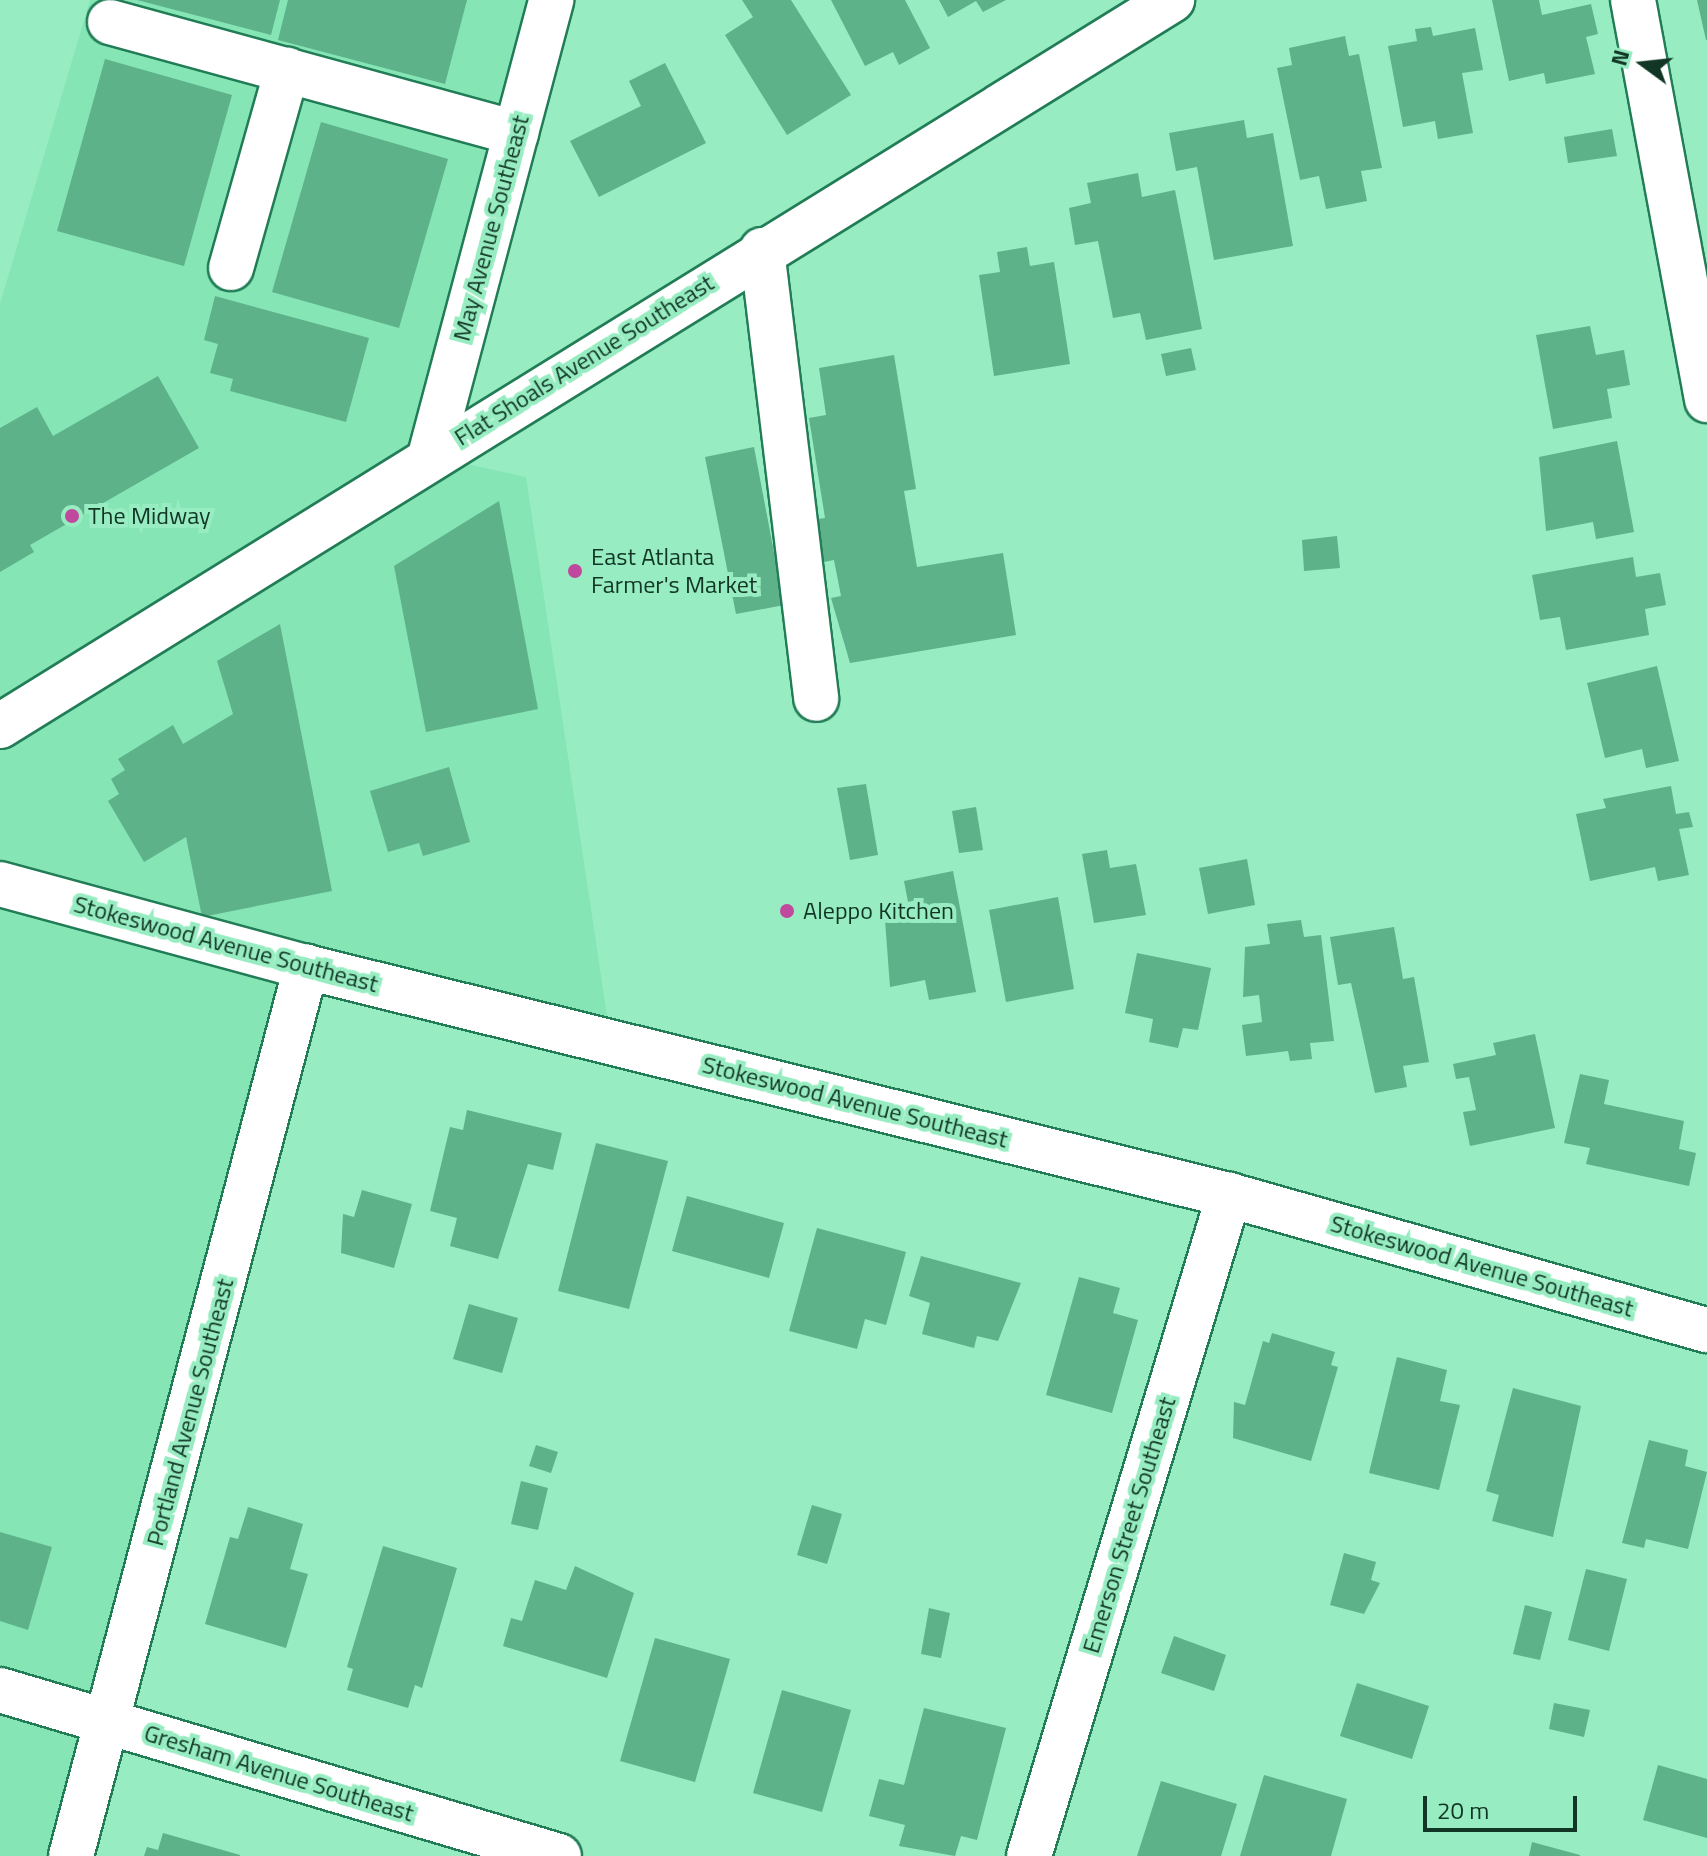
<!DOCTYPE html>
<html>
<head>
<meta charset="utf-8">
<style>
	body { margin:0 }
	#map { position:relative; width:1707px; height:1856px; overflow:hidden; background:#97edc1; font-family:"Titillium Web",sans-serif }
	div>[style] { position:absolute }
	[style*='--x'] { left:calc(var(--x)*1px); top:calc(var(--y)*1px); width:calc(var(--w)*1px); rotate:calc(var(--a)*1deg) }
	.built>* { inset:0; background:#85e5b5 }
	.building>* { inset:0; background:#5db289 }
	.roads { filter:drop-shadow(2px 0 #227d57) drop-shadow(-2px 0 #227d57) drop-shadow(0 2px #227d57) drop-shadow(0 -2px #227d57) }
	.minor>* { height:44px; margin:-22px; padding:0 22px; transform-origin:22px; border-radius:22px; background:#fff }
	.dots>* { width:22px; height:22px; translate:-50% -50%; box-sizing:border-box; border:4px solid #97edc1; border-radius:50% }
	span { translate:-50% -50%; white-space:nowrap; text-align:center; line-height:1.15; -webkit-text-stroke:8px #97edc1; paint-order:stroke }
	.street-label { font-size:24px; color:#113625 }
	.poi-label { font-size:24px; color:#113625 }
	.left { translate:0 -50%; text-align:left }
	.north { position:absolute; left:1603px; top:24px; width:80px; height:80px; -webkit-text-stroke:6px #97edc1; paint-order:stroke; rotate:285deg; font-size:22px; font-weight:700; line-height:32px; text-align:center; color:#113625 }
	.north::after { content:''; display:block; margin:auto; width:28px; height:36px; background:#113625; clip-path:polygon(50% 0,100% 100%,50% 72%,0 100%) }
	.scale { position:absolute; left:1423px; top:1796px; width:154px; height:36px; box-sizing:border-box; border:4px solid #113625; border-top:0; padding-left:10px; font-size:24px; line-height:28px; white-space:nowrap; color:#113625; -webkit-text-stroke:6px #97edc1; paint-order:stroke }
</style>
</head>
<body>
<div id="map">
	<div class="built">
		<i style="clip-path:polygon(90px 0,551px 0,431px 456px,526px 477px,611px 1042px,306px 968px,67px 1856px,0 1856px,0 304px)"></i>
	</div>
	<div class="building">
		<i style="clip-path:polygon(137px 0,280px 0,271px 35px)"></i>
		<i style="clip-path:polygon(288px 0,467px 0,445px 84px,278px 40px)"></i>
		<i style="clip-path:polygon(742px 0,791px 0,851px 95px,787px 135px,725px 35px,753px 17px)"></i>
		<i style="clip-path:polygon(831px 0,905px 0,930px 48px,899px 65px,893px 52px,865px 66px)"></i>
		<i style="clip-path:polygon(939px 0,1006px 0,983px 12px,976px 1px,948px 17px)"></i>
		<i style="clip-path:polygon(1492px 0,1539px 0,1542px 15px,1591px 4px,1598px 34px,1586px 37px,1595px 74px,1546px 84px,1544px 73px,1509px 81px)"></i>
		<i style="clip-path:polygon(1697px 0,1707px 0,1707px 40px,1706px 40px)"></i>
		<i style="clip-path:polygon(1431px 27px,1433px 36px,1475px 28px,1483px 70px,1462px 73px,1473px 133px,1438px 139px,1435px 121px,1403px 127px,1388px 46px,1417px 41px,1415px 29px)"></i>
		<i style="clip-path:polygon(1345px 36px,1349px 56px,1359px 54px,1382px 168px,1361px 171px,1367px 201px,1326px 209px,1319px 176px,1300px 180px,1277px 68px,1292px 65px,1289px 48px)"></i>
		<i style="clip-path:polygon(105px 59px,232px 95px,184px 266px,57px 231px)"></i>
		<i style="clip-path:polygon(665px 63px,706px 143px,599px 197px,570px 141px,641px 106px,629px 81px)"></i>
		<i style="clip-path:polygon(1244px 120px,1247px 138px,1273px 133px,1293px 246px,1214px 260px,1197px 167px,1176px 171px,1169px 133px)"></i>
		<i style="clip-path:polygon(321px 122px,448px 159px,399px 328px,272px 292px)"></i>
		<i style="clip-path:polygon(1612px 129px,1617px 156px,1568px 163px,1564px 137px)"></i>
		<i style="clip-path:polygon(1138px 173px,1142px 197px,1175px 190px,1202px 329px,1146px 340px,1140px 313px,1113px 318px,1098px 241px,1075px 245px,1069px 208px,1091px 203px,1087px 183px)"></i>
		<i style="clip-path:polygon(1027px 247px,1030px 266px,1054px 262px,1070px 364px,994px 376px,979px 275px,1000px 272px,997px 252px)"></i>
		<i style="clip-path:polygon(215px 296px,369px 338px,346px 422px,230px 391px,233px 379px,210px 373px,218px 344px,204px 340px)"></i>
		<i style="clip-path:polygon(1590px 326px,1596px 355px,1624px 350px,1630px 385px,1607px 389px,1612px 418px,1553px 429px,1536px 335px)"></i>
		<i style="clip-path:polygon(1191px 348px,1196px 370px,1166px 376px,1161px 354px)"></i>
		<i style="clip-path:polygon(894px 355px,916px 489px,904px 491px,917px 567px,1003px 553px,1016px 635px,850px 663px,831px 598px,841px 596px,834px 560px,824px 562px,817px 519px,825px 518px,809px 418px,826px 415px,819px 368px)"></i>
		<i style="clip-path:polygon(158px 376px,199px 448px,30px 545px,34px 552px,0 572px,0 428px,37px 407px,53px 436px)"></i>
		<i style="clip-path:polygon(1617px 441px,1634px 532px,1596px 539px,1593px 522px,1546px 531px,1539px 457px)"></i>
		<i style="clip-path:polygon(754px 447px,784px 605px,736px 614px,705px 457px)"></i>
		<i style="clip-path:polygon(499px 501px,538px 709px,426px 732px,394px 566px)"></i>
		<i style="clip-path:polygon(1337px 536px,1340px 568px,1304px 571px,1302px 540px)"></i>
		<i style="clip-path:polygon(1633px 557px,1636px 577px,1660px 573px,1666px 605px,1645px 609px,1649px 635px,1566px 650px,1560px 617px,1540px 620px,1532px 575px)"></i>
		<i style="clip-path:polygon(280px 624px,332px 891px,202px 917px,186px 837px,144px 862px,108px 801px,119px 794px,111px 779px,125px 770px,118px 759px,173px 725px,183px 744px,233px 714px,217px 661px)"></i>
		<i style="clip-path:polygon(1657px 666px,1679px 761px,1646px 768px,1642px 749px,1605px 758px,1587px 683px)"></i>
		<i style="clip-path:polygon(449px 767px,470px 842px,423px 856px,419px 843px,388px 852px,370px 791px)"></i>
		<i style="clip-path:polygon(866px 784px,878px 855px,850px 860px,837px 788px)"></i>
		<i style="clip-path:polygon(1671px 786px,1676px 814px,1689px 812px,1693px 827px,1679px 829px,1689px 875px,1658px 881px,1655px 867px,1590px 881px,1576px 814px,1606px 808px,1603px 799px)"></i>
		<i style="clip-path:polygon(976px 807px,983px 850px,959px 853px,952px 811px)"></i>
		<i style="clip-path:polygon(1107px 850px,1110px 868px,1136px 864px,1146px 915px,1094px 923px,1082px 854px)"></i>
		<i style="clip-path:polygon(1247px 859px,1255px 905px,1208px 914px,1199px 868px)"></i>
		<i style="clip-path:polygon(953px 871px,976px 992px,929px 1000px,925px 980px,890px 987px,885px 920px,923px 913px,921px 899px,908px 902px,904px 881px)"></i>
		<i style="clip-path:polygon(1058px 897px,1074px 989px,1006px 1002px,989px 910px)"></i>
		<i style="clip-path:polygon(1301px 920px,1304px 937px,1321px 935px,1334px 1041px,1310px 1043px,1312px 1059px,1290px 1061px,1288px 1051px,1246px 1056px,1242px 1025px,1262px 1022px,1259px 995px,1243px 997px,1245px 947px,1270px 944px,1267px 924px)"></i>
		<i style="clip-path:polygon(1394px 927px,1403px 979px,1414px 977px,1429px 1062px,1403px 1066px,1407px 1087px,1375px 1093px,1351px 983px,1338px 985px,1330px 937px)"></i>
		<i style="clip-path:polygon(1137px 953px,1211px 968px,1198px 1030px,1183px 1028px,1178px 1048px,1149px 1042px,1153px 1019px,1125px 1013px)"></i>
		<i style="clip-path:polygon(1535px 1034px,1555px 1128px,1470px 1146px,1463px 1112px,1476px 1110px,1469px 1077px,1456px 1079px,1453px 1064px,1496px 1055px,1493px 1043px)"></i>
		<i style="clip-path:polygon(1580px 1074px,1609px 1080px,1604px 1104px,1684px 1121px,1679px 1149px,1696px 1153px,1689px 1186px,1586px 1164px,1590px 1148px,1564px 1143px)"></i>
		<i style="clip-path:polygon(467px 1110px,562px 1133px,553px 1170px,528px 1164px,498px 1259px,450px 1246px,457px 1218px,430px 1211px,450px 1127px,463px 1130px)"></i>
		<i style="clip-path:polygon(596px 1143px,668px 1161px,629px 1309px,558px 1291px)"></i>
		<i style="clip-path:polygon(362px 1190px,412px 1204px,394px 1268px,341px 1253px,343px 1214px,354px 1217px)"></i>
		<i style="clip-path:polygon(687px 1196px,784px 1223px,769px 1278px,672px 1251px)"></i>
		<i style="clip-path:polygon(817px 1228px,906px 1252px,886px 1325px,865px 1319px,857px 1349px,789px 1331px)"></i>
		<i style="clip-path:polygon(921px 1256px,1021px 1283px,998px 1341px,977px 1336px,974px 1348px,922px 1334px,930px 1303px,909px 1296px)"></i>
		<i style="clip-path:polygon(1079px 1277px,1120px 1288px,1113px 1313px,1138px 1320px,1112px 1413px,1046px 1395px)"></i>
		<i style="clip-path:polygon(469px 1304px,518px 1318px,502px 1373px,453px 1359px)"></i>
		<i style="clip-path:polygon(1272px 1333px,1335px 1352px,1331px 1365px,1338px 1367px,1311px 1461px,1233px 1438px,1234px 1402px,1245px 1405px,1263px 1341px,1269px 1343px)"></i>
		<i style="clip-path:polygon(1397px 1357px,1447px 1370px,1440px 1401px,1460px 1405px,1439px 1490px,1369px 1473px)"></i>
		<i style="clip-path:polygon(1513px 1388px,1581px 1406px,1553px 1537px,1492px 1521px,1499px 1495px,1486px 1491px)"></i>
		<i style="clip-path:polygon(1649px 1440px,1688px 1450px,1685px 1466px,1707px 1472px,1688px 1549px,1646px 1539px,1644px 1548px,1622px 1543px)"></i>
		<i style="clip-path:polygon(536px 1445px,558px 1452px,551px 1473px,529px 1466px)"></i>
		<i style="clip-path:polygon(521px 1481px,548px 1488px,538px 1530px,511px 1524px)"></i>
		<i style="clip-path:polygon(812px 1505px,842px 1514px,827px 1564px,797px 1555px)"></i>
		<i style="clip-path:polygon(248px 1507px,303px 1524px,290px 1569px,308px 1574px,286px 1648px,205px 1624px,230px 1537px,238px 1539px)"></i>
		<i style="clip-path:polygon(0 1532px,52px 1547px,28px 1630px,0 1621px)"></i>
		<i style="clip-path:polygon(383px 1546px,457px 1568px,422px 1688px,415px 1685px,408px 1708px,347px 1690px,353px 1669px,347px 1667px)"></i>
		<i style="clip-path:polygon(1344px 1553px,1376px 1562px,1371px 1580px,1380px 1583px,1364px 1614px,1330px 1605px)"></i>
		<i style="clip-path:polygon(575px 1566px,634px 1593px,607px 1678px,503px 1646px,511px 1618px,522px 1621px,535px 1580px,566px 1590px)"></i>
		<i style="clip-path:polygon(1586px 1569px,1627px 1579px,1609px 1651px,1568px 1640px)"></i>
		<i style="clip-path:polygon(1525px 1605px,1552px 1612px,1540px 1660px,1513px 1654px)"></i>
		<i style="clip-path:polygon(929px 1608px,950px 1613px,941px 1658px,921px 1654px)"></i>
		<i style="clip-path:polygon(1174px 1636px,1226px 1655px,1214px 1691px,1161px 1673px)"></i>
		<i style="clip-path:polygon(655px 1638px,730px 1659px,695px 1782px,620px 1761px)"></i>
		<i style="clip-path:polygon(1357px 1683px,1429px 1706px,1412px 1759px,1340px 1736px)"></i>
		<i style="clip-path:polygon(782px 1690px,851px 1710px,822px 1812px,753px 1793px)"></i>
		<i style="clip-path:polygon(1554px 1703px,1590px 1710px,1584px 1737px,1549px 1729px)"></i>
		<i style="clip-path:polygon(924px 1708px,1006px 1728px,977px 1840px,961px 1836px,955px 1856px,899px 1846px,905px 1825px,869px 1816px,879px 1779px,904px 1785px)"></i>
		<i style="clip-path:polygon(1658px 1765px,1707px 1779px,1707px 1838px,1643px 1820px)"></i>
		<i style="clip-path:polygon(1264px 1775px,1347px 1799px,1331px 1856px,1240px 1856px)"></i>
		<i style="clip-path:polygon(1161px 1781px,1237px 1804px,1221px 1856px,1137px 1856px)"></i>
		<i style="clip-path:polygon(163px 1833px,240px 1855px,240px 1856px,144px 1856px,147px 1847px,158px 1850px)"></i>
		<i style="clip-path:polygon(1532px 1842px,1580px 1855px,1580px 1856px,1529px 1856px)"></i>
	</div>
	<div class="roads">
		<div class="minor">
			<i style="--x:1633;--y:0;--w:407;--a:79.5"></i>
			<i style="--x:110;--y:22;--w:421;--a:15.3"></i>
			<i style="--x:762;--y:250;--w:452;--a:83.1"></i>
			<i style="--x:231;--y:268;--w:206;--a:-74.2"></i>
			<i style="--x:430;--y:456;--w:472;--a:-75.1"></i>
			<i style="--x:0;--y:726;--w:1379;--a:-31.78"></i>
			<i style="--x:0;--y:884;--w:317;--a:15.2"></i>
			<i style="--x:306;--y:967;--w:951;--a:13.88"></i>
			<i style="--x:1229;--y:1195;--w:497;--a:15.8"></i>
			<i style="--x:0;--y:1690;--w:583;--a:16.54"></i>
			<i style="--x:71;--y:1856;--w:920;--a:-75.19"></i>
			<i style="--x:1029;--y:1856;--w:691;--a:-73.17"></i>
		</div>
	</div>
	<div class="dots">
		<i style="left:72px;top:516px;background:#c0489d"></i>
		<i style="left:575px;top:571px;background:#c0489d"></i>
		<i style="left:787px;top:911px;background:#c0489d"></i>
	</div>
	<div class="street-label">
		<span style="left:491px;top:228px;rotate:-75deg">May Avenue Southeast</span>
		<span style="left:584px;top:360px;rotate:-32deg">Flat Shoals Avenue Southeast</span>
		<span style="left:226px;top:944px;rotate:15deg">Stokeswood Avenue Southeast</span>
		<span style="left:855px;top:1102px;rotate:14deg">Stokeswood Avenue Southeast</span>
		<span style="left:1482px;top:1266px;rotate:16deg">Stokeswood Avenue Southeast</span>
		<span style="left:190px;top:1412px;rotate:-75deg">Portland Avenue Southeast</span>
		<span style="left:1129px;top:1525px;rotate:-73deg">Emerson Street Southeast</span>
		<span style="left:279px;top:1773px;rotate:17deg">Gresham Avenue Southeast</span>
	</div>
	<div class="poi-label">
		<span class="left" style="left:88px;top:516px">The Midway</span>
		<span class="left" style="left:591px;top:571px">East Atlanta<br>Farmer's Market</span>
		<span class="left" style="left:803px;top:911px">Aleppo Kitchen</span>
	</div>
	<div class="north">N</div>
	<div class="scale">20 m</div>
</div>
</body>
</html>
